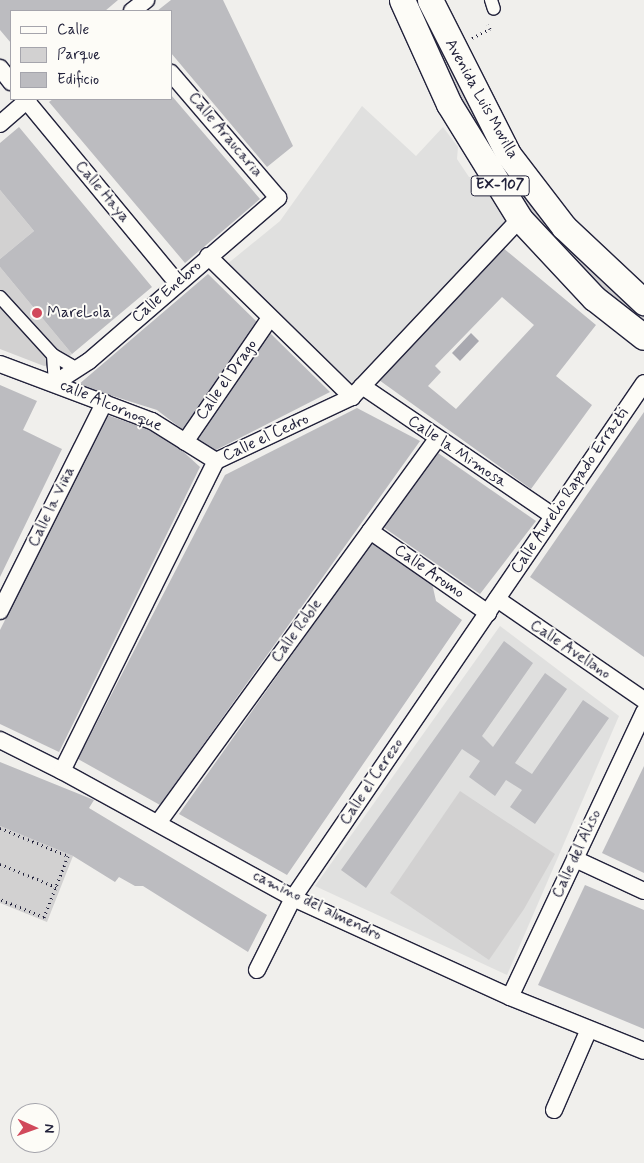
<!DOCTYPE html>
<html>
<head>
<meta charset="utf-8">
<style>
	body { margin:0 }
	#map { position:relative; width:644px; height:1163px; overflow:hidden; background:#f0efec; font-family:Mynerve,sans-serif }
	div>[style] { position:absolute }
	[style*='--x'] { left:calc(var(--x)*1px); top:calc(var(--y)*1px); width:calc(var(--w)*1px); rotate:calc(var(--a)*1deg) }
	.built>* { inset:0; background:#e0e0df }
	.green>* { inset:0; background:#d2d1d1 }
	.water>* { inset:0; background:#a9a9b0 }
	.building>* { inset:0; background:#bcbcc0 }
	.path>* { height:3px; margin-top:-1.5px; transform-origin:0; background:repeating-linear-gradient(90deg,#22223b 0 1px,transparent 0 5px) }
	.roads { filter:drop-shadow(1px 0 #22223b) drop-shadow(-1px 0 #22223b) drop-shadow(0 1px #22223b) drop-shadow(0 -1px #22223b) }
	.pedestrian>* { height:12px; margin:-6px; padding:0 6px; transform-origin:6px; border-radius:6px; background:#fdfcf7 }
	.minor>* { height:16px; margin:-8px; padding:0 8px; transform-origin:8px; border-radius:8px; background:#fdfcf7 }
	.primary>* { height:25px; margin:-12.5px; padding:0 12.5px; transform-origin:12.5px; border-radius:12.5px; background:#fdfcf7 }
	.dots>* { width:14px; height:14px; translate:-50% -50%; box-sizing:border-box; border:2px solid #fdfcf7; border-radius:50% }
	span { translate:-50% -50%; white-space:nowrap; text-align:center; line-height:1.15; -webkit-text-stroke:4px #fdfcf7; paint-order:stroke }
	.shield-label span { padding:1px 4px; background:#fdfcf7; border:1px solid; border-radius:4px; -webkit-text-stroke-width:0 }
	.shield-label { font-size:15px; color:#22223b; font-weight:700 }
	.street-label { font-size:16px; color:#22223b }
	.poi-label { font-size:16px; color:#22223b }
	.left { translate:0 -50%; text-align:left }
	.legend { position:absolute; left:10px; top:10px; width:162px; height:90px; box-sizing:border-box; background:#fdfcf7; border:1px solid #a5a5ac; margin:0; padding:6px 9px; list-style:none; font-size:15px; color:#22223b }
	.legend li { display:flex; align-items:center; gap:10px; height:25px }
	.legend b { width:25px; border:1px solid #a5a5ac }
	.north { position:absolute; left:10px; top:1103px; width:50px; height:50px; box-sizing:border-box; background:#fdfcf7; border:1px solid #a5a5ac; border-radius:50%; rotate:92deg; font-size:14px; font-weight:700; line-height:20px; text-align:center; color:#22223b }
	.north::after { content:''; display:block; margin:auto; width:18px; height:22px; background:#d1495b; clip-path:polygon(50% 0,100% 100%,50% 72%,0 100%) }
</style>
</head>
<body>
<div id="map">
	<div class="built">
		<i style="clip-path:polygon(362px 106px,416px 156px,443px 127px,458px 147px,457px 159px,469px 177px,477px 177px,506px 221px,353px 385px,226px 265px,280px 221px)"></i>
		<i style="clip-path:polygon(500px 626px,619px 716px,507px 975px,315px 886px)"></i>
	</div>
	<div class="green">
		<i style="clip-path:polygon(408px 0,418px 0,485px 132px,625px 300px,644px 314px,644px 329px,614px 304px,541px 228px,483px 148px)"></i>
		<i style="clip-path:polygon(0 190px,34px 231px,0 259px)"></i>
		<i style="clip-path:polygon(0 267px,72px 354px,62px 363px,44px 366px,0 349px)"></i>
		<i style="clip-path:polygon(460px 791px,555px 854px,524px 909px,489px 960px,390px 893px)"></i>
		<i style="clip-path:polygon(0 826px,73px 856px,47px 922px,0 903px)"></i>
	</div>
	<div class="water">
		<i style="clip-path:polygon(471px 333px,479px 341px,460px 361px,452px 353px)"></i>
	</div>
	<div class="building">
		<i style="clip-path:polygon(0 0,118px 0,105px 11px,11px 11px,11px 43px,0 30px)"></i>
		<i style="clip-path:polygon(171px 0,223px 0,293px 146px,267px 167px,171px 53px,171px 11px,157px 11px)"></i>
		<i style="clip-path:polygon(171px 95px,260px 199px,185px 263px,49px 102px,53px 99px,171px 99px)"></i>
		<i style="clip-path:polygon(19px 127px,152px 287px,72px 354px,0 267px,0 259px,34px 231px,0 190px,0 143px)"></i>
		<i style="clip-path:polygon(evenodd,502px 247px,596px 325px,556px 376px,592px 405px,531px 489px,379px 380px,502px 247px,502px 297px,534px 325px,456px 409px,428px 386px,441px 372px,435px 366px,502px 297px)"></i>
		<i style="clip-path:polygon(208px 274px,257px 322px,183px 430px,157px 410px,78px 385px)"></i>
		<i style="clip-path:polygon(269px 332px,330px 392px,214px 451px,195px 437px)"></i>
		<i style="clip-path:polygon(0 385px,37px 401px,23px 430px,62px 449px,0 577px)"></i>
		<i style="clip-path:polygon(357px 408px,420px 441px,160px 805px,78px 759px,225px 475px)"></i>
		<i style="clip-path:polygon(644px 412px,644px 657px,530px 577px)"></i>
		<i style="clip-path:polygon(107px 415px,165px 435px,200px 467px,59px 752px,0 724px,0 630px)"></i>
		<i style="clip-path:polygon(438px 453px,536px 521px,480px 594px,383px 527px)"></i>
		<i style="clip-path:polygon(372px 542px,432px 583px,436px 601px,462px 620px,287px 875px,179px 814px)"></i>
		<i style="clip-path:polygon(504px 641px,533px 663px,482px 736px,493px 747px,545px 673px,567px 689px,515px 763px,532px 774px,583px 700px,609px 718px,535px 824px,510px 807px,522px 790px,506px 780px,495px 796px,469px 777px,480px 761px,462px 749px,366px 888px,341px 870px)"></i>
		<i style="clip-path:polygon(0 762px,94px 800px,89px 808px,267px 915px,248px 952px,143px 886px,135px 886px,119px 877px,115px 882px,73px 856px,0 826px)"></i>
		<i style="clip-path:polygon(644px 766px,644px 873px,602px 853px)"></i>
		<i style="clip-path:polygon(585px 885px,644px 910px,644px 1029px,538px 985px)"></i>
	</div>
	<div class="path">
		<i style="--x:472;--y:38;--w:20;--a:-27"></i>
		<i style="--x:490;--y:29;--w:5;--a:-112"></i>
		<i style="--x:0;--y:828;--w:74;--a:22.4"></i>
		<i style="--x:68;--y:856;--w:66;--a:111.5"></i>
		<i style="--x:44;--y:917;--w:48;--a:-157.8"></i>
		<i style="--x:0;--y:864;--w:61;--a:22.3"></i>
	</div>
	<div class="roads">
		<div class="pedestrian">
			<i style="--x:491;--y:0;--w:9;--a:72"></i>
			<i style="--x:0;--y:297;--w:79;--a:47.6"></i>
			<i style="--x:53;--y:355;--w:28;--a:30"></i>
			<i style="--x:53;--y:355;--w:28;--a:86"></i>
		</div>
		<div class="minor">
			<i style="--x:132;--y:11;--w:18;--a:-38"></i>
			<i style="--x:0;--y:68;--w:18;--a:52"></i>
			<i style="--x:25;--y:99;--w:239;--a:50.4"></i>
			<i style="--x:0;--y:124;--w:38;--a:-41"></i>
			<i style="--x:208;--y:256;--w:202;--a:44.4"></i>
			<i style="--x:0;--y:364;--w:162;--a:20.6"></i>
			<i style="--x:152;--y:421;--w:75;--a:32"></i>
			<i style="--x:55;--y:383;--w:40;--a:-32.9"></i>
			<i style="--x:89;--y:361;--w:250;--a:-40.8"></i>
			<i style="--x:278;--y:198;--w:165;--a:-130.6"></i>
			<i style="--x:362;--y:386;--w:231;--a:34.2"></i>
			<i style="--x:185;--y:442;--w:150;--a:-55.6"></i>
			<i style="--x:370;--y:531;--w:144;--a:34.8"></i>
			<i style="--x:497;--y:599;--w:178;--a:34.5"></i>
			<i style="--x:0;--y:611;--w:233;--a:-63.4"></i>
			<i style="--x:0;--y:740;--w:69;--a:26.6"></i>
			<i style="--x:62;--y:771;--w:264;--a:28.8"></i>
			<i style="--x:293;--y:898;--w:239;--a:24.5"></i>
			<i style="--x:510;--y:997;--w:144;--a:21.9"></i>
			<i style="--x:62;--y:771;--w:346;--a:-63.6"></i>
			<i style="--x:216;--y:461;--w:150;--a:-25.2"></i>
			<i style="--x:352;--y:397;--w:245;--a:-46.7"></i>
			<i style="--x:158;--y:823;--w:475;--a:-54"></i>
			<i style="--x:575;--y:859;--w:76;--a:24.9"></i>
			<i style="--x:257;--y:970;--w:80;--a:-63.4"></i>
			<i style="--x:293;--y:898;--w:623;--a:-55.72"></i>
			<i style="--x:510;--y:997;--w:315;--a:-64.8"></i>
			<i style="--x:554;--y:1110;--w:88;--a:-66.6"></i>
		</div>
		<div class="primary">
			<i style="--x:402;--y:0;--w:114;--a:65.7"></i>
			<i style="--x:449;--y:104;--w:135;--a:58.3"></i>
			<i style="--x:520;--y:219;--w:108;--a:46.9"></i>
			<i style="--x:594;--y:298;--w:63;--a:38"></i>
			<i style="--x:430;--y:0;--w:173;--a:63.1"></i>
			<i style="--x:508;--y:154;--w:92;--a:52.5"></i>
			<i style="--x:564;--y:227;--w:110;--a:43.2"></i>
		</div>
	</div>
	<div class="dots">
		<i style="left:37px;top:313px;background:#d1495b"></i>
	</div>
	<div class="shield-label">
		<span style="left:500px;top:186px">EX-107</span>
	</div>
	<div class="street-label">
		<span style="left:481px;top:99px;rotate:61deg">Avenida Luis Movilla</span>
		<span style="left:225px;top:135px;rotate:50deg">Calle Araucaria</span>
		<span style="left:102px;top:192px;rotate:50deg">Calle Haya</span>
		<span style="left:167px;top:292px;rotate:-41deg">Calle Enebro</span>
		<span style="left:227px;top:380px;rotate:-55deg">Calle el Drago</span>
		<span style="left:111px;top:406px;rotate:23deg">calle Alcornoque</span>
		<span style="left:266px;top:438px;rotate:-25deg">Calle el Cedro</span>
		<span style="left:457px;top:452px;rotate:34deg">Calle la Mimosa</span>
		<span style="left:570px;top:491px;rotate:-56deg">Calle Aurelio Rapado Errazti</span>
		<span style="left:52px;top:507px;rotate:-64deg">Calle la Viña</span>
		<span style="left:429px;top:572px;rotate:35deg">Calle Aromo</span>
		<span style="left:297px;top:631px;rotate:-54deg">Calle Roble</span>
		<span style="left:570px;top:650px;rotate:34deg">Calle Avellano</span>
		<span style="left:372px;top:782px;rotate:-56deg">Calle el Cerezo</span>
		<span style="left:577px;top:854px;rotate:-65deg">Calle del Aliso</span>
		<span style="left:317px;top:906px;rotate:26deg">camino del almendro</span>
	</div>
	<div class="poi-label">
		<span class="left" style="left:47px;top:313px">MareLola</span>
	</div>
	<ul class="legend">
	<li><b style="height:6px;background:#fdfcf7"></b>Calle</li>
	<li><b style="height:14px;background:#d2d1d1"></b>Parque</li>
	<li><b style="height:14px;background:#bcbcc0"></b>Edificio</li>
	</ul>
	<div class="north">N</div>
</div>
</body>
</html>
